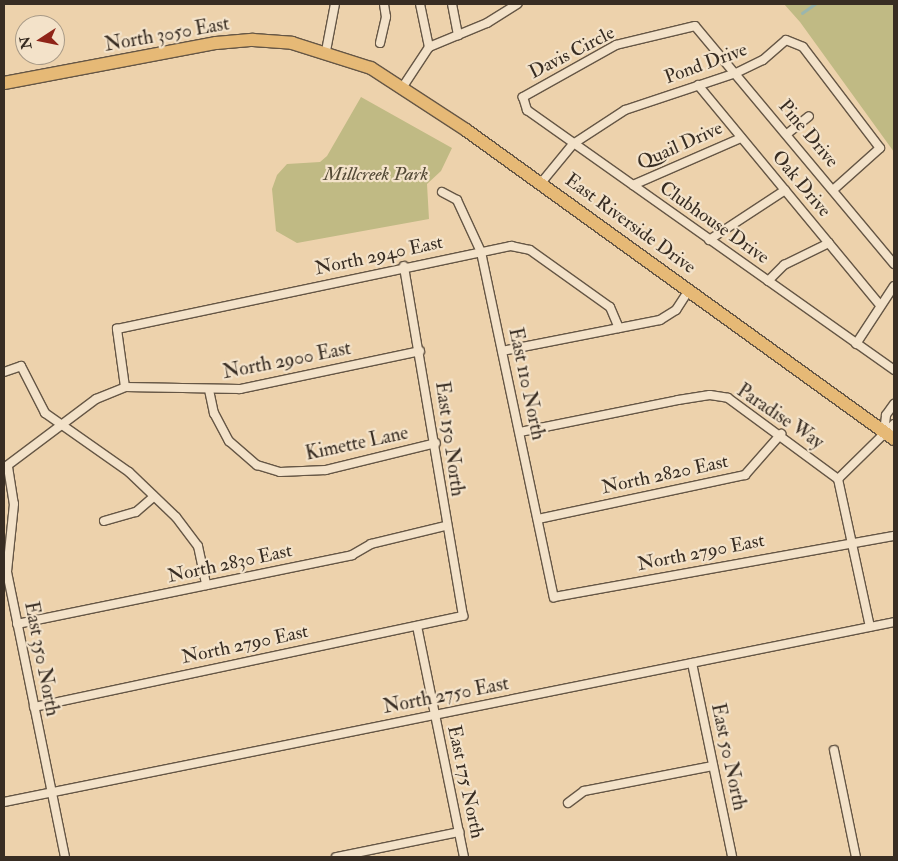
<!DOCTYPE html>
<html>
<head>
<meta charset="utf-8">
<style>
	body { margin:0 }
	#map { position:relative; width:898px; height:861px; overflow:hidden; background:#edd2ac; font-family:"IM FELL Double Pica",serif }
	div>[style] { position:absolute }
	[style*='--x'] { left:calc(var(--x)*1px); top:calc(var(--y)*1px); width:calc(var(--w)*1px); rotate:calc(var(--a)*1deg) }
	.green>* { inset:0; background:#c0ba84 }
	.stream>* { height:2.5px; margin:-1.25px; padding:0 1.25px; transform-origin:1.25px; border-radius:1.25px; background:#9ab6ae }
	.roads { filter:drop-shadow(1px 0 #655645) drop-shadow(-1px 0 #655645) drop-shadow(0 1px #655645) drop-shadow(0 -1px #655645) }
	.minor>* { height:8px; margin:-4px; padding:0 4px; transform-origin:4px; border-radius:4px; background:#f3e2c9 }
	.primary>* { height:12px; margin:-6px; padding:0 6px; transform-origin:6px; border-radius:6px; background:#e6b976 }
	span { translate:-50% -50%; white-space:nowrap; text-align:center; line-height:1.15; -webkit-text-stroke:4.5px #f3e2c9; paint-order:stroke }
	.street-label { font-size:19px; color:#382d23 }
	.park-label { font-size:19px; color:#534936; font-style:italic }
	.frame { position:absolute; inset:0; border:5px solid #382d23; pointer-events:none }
	.north { position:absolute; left:15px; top:15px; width:50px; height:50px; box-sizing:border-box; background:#f3e2c9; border:1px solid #a89a87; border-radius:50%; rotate:259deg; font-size:14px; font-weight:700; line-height:20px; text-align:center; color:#382d23 }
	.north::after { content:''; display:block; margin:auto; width:18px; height:22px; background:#8f2418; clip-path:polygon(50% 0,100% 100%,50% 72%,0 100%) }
</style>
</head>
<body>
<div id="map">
	<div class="green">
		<i style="clip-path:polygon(784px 4px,894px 4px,894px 152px,800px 22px)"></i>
		<i style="clip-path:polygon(361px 97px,452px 148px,441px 171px,427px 184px,429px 219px,297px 243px,276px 231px,272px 189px,277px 175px,287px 164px,320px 162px,327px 156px)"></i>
	</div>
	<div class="stream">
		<i style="--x:802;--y:13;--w:16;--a:-35"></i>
	</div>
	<div class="roads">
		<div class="minor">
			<i style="--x:420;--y:4;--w:44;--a:78.2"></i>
			<i style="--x:452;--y:4;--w:32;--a:79"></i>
			<i style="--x:380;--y:43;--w:27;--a:-77"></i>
			<i style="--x:386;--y:17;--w:13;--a:-99"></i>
			<i style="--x:326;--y:51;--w:48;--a:-79.2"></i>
			<i style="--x:698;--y:85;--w:284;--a:50.4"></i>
			<i style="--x:402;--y:88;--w:49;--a:-56.6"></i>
			<i style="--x:429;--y:47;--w:63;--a:-22.5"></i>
			<i style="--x:487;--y:23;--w:36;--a:-32"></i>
			<i style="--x:787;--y:134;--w:28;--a:-39"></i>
			<i style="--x:541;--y:183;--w:50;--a:-50.6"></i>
			<i style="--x:573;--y:144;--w:62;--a:-33.2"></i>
			<i style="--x:625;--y:110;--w:117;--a:-18.4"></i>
			<i style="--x:736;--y:73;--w:30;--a:-26"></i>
			<i style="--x:763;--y:60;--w:30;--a:-41"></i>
			<i style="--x:786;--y:40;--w:18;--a:22"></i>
			<i style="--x:803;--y:47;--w:127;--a:52.7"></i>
			<i style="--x:880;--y:148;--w:63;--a:138.2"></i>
			<i style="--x:633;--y:185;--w:118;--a:-23.5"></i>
			<i style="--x:442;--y:192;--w:17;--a:28"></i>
			<i style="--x:457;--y:200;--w:57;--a:65.2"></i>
			<i style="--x:481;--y:252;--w:353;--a:78.1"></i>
			<i style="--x:554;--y:597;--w:345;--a:-10.2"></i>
			<i style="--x:709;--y:240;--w:91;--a:-33.3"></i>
			<i style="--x:894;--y:264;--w:310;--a:-129.9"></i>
			<i style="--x:695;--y:26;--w:81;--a:166.5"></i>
			<i style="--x:616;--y:45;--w:107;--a:150.8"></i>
			<i style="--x:523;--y:97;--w:14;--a:73"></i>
			<i style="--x:527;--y:110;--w:450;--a:35.3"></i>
			<i style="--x:768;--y:281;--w:23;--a:-45"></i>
			<i style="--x:784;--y:265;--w:50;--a:-26.1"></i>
			<i style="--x:856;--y:344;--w:69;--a:-56.8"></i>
			<i style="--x:502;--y:351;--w:161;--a:-11.1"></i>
			<i style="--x:660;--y:320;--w:19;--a:-32"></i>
			<i style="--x:676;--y:310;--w:24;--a:-57"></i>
			<i style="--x:4;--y:372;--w:18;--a:-19"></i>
			<i style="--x:21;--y:366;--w:53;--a:62.9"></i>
			<i style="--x:45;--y:413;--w:103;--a:35.1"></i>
			<i style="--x:129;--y:472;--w:65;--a:43.8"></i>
			<i style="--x:176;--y:517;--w:36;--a:53"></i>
			<i style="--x:198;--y:546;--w:40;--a:78"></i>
			<i style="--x:125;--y:387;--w:59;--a:-97.9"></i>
			<i style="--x:117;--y:329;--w:403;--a:-11.9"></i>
			<i style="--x:511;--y:246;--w:19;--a:12"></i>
			<i style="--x:530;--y:250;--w:98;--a:35.5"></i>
			<i style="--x:610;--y:307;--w:23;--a:67"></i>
			<i style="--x:209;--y:390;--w:24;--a:78"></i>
			<i style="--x:214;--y:413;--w:32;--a:62"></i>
			<i style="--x:229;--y:441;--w:37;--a:41"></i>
			<i style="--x:257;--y:465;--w:24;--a:17"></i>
			<i style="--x:280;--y:472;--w:46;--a:-2.5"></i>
			<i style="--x:326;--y:470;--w:113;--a:-13.8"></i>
			<i style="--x:520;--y:432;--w:161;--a:-11.4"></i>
			<i style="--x:678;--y:400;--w:32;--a:-9"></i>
			<i style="--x:710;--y:395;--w:18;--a:9"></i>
			<i style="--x:728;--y:398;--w:137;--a:36.4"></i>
			<i style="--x:838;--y:479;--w:151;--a:77.8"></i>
			<i style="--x:884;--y:432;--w:17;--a:-83"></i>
			<i style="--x:886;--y:415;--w:14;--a:-54"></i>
			<i style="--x:8;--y:467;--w:37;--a:81"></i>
			<i style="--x:14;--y:504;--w:68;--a:95.9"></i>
			<i style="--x:7;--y:572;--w:291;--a:78.5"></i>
			<i style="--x:4;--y:468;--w:115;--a:-36.9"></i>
			<i style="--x:96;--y:399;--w:31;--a:-22"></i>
			<i style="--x:125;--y:387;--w:115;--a:1"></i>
			<i style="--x:240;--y:389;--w:184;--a:-11.9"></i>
			<i style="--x:838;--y:479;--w:78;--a:-44.5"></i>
			<i style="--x:538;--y:519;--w:212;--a:-12"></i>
			<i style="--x:745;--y:475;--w:55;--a:-48.7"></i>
			<i style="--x:104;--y:521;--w:33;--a:-16"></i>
			<i style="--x:136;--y:512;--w:23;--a:-41"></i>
			<i style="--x:17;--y:624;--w:342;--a:-11.6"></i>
			<i style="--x:352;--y:555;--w:22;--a:-30"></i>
			<i style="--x:371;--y:544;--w:76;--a:-13.7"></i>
			<i style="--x:417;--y:626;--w:236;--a:78.5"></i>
			<i style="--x:692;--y:663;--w:198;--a:78.3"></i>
			<i style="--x:34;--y:707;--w:439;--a:-12"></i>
			<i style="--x:463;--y:616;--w:355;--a:-99.6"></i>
			<i style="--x:834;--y:750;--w:109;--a:78.4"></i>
			<i style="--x:4;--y:802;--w:908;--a:-11.43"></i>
			<i style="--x:568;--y:803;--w:20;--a:-37"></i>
			<i style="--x:584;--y:791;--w:131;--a:-11"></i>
			<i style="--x:336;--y:857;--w:126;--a:-11.5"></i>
		</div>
		<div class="primary">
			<i style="--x:4;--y:83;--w:216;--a:-10.7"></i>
			<i style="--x:216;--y:43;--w:37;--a:-5"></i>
			<i style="--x:253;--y:40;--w:39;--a:4"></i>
			<i style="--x:292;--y:43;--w:83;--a:17.6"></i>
			<i style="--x:371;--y:68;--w:113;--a:33.1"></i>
			<i style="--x:466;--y:130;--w:528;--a:35.83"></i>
		</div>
	</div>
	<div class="street-label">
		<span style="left:167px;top:35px;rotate:-10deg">North 3050 East</span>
		<span style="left:572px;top:53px;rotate:-27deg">Davis Circle</span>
		<span style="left:706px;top:64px;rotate:-20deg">Pond Drive</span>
		<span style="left:808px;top:134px;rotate:50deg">Pine Drive</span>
		<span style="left:680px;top:146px;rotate:-24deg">Quail Drive</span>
		<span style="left:801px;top:184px;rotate:50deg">Oak Drive</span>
		<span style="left:714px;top:223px;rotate:35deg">Clubhouse Drive</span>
		<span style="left:630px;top:224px;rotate:36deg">East Riverside Drive</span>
		<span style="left:379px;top:256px;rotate:-12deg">North 2940 East</span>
		<span style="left:287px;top:361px;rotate:-11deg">North 2900 East</span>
		<span style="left:526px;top:384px;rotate:78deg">East 110 North</span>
		<span style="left:780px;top:417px;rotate:34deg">Paradise Way</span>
		<span style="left:449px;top:439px;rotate:82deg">East 150 North</span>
		<span style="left:357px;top:444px;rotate:-12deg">Kimette Lane</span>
		<span style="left:665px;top:475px;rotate:-12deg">North 2820 East</span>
		<span style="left:701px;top:553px;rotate:-11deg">North 2790 East</span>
		<span style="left:230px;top:564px;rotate:-12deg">North 2830 East</span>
		<span style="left:245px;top:645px;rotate:-12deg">North 2790 East</span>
		<span style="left:41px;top:659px;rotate:79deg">East 350 North</span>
		<span style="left:446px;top:696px;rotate:-11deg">North 2750 East</span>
		<span style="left:728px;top:757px;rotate:78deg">East 50 North</span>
		<span style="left:465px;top:782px;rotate:78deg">East 175 North</span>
	</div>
	<div class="park-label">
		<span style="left:376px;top:175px">Millcreek Park</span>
	</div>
	<div class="frame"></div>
	<div class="north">N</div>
</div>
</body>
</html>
